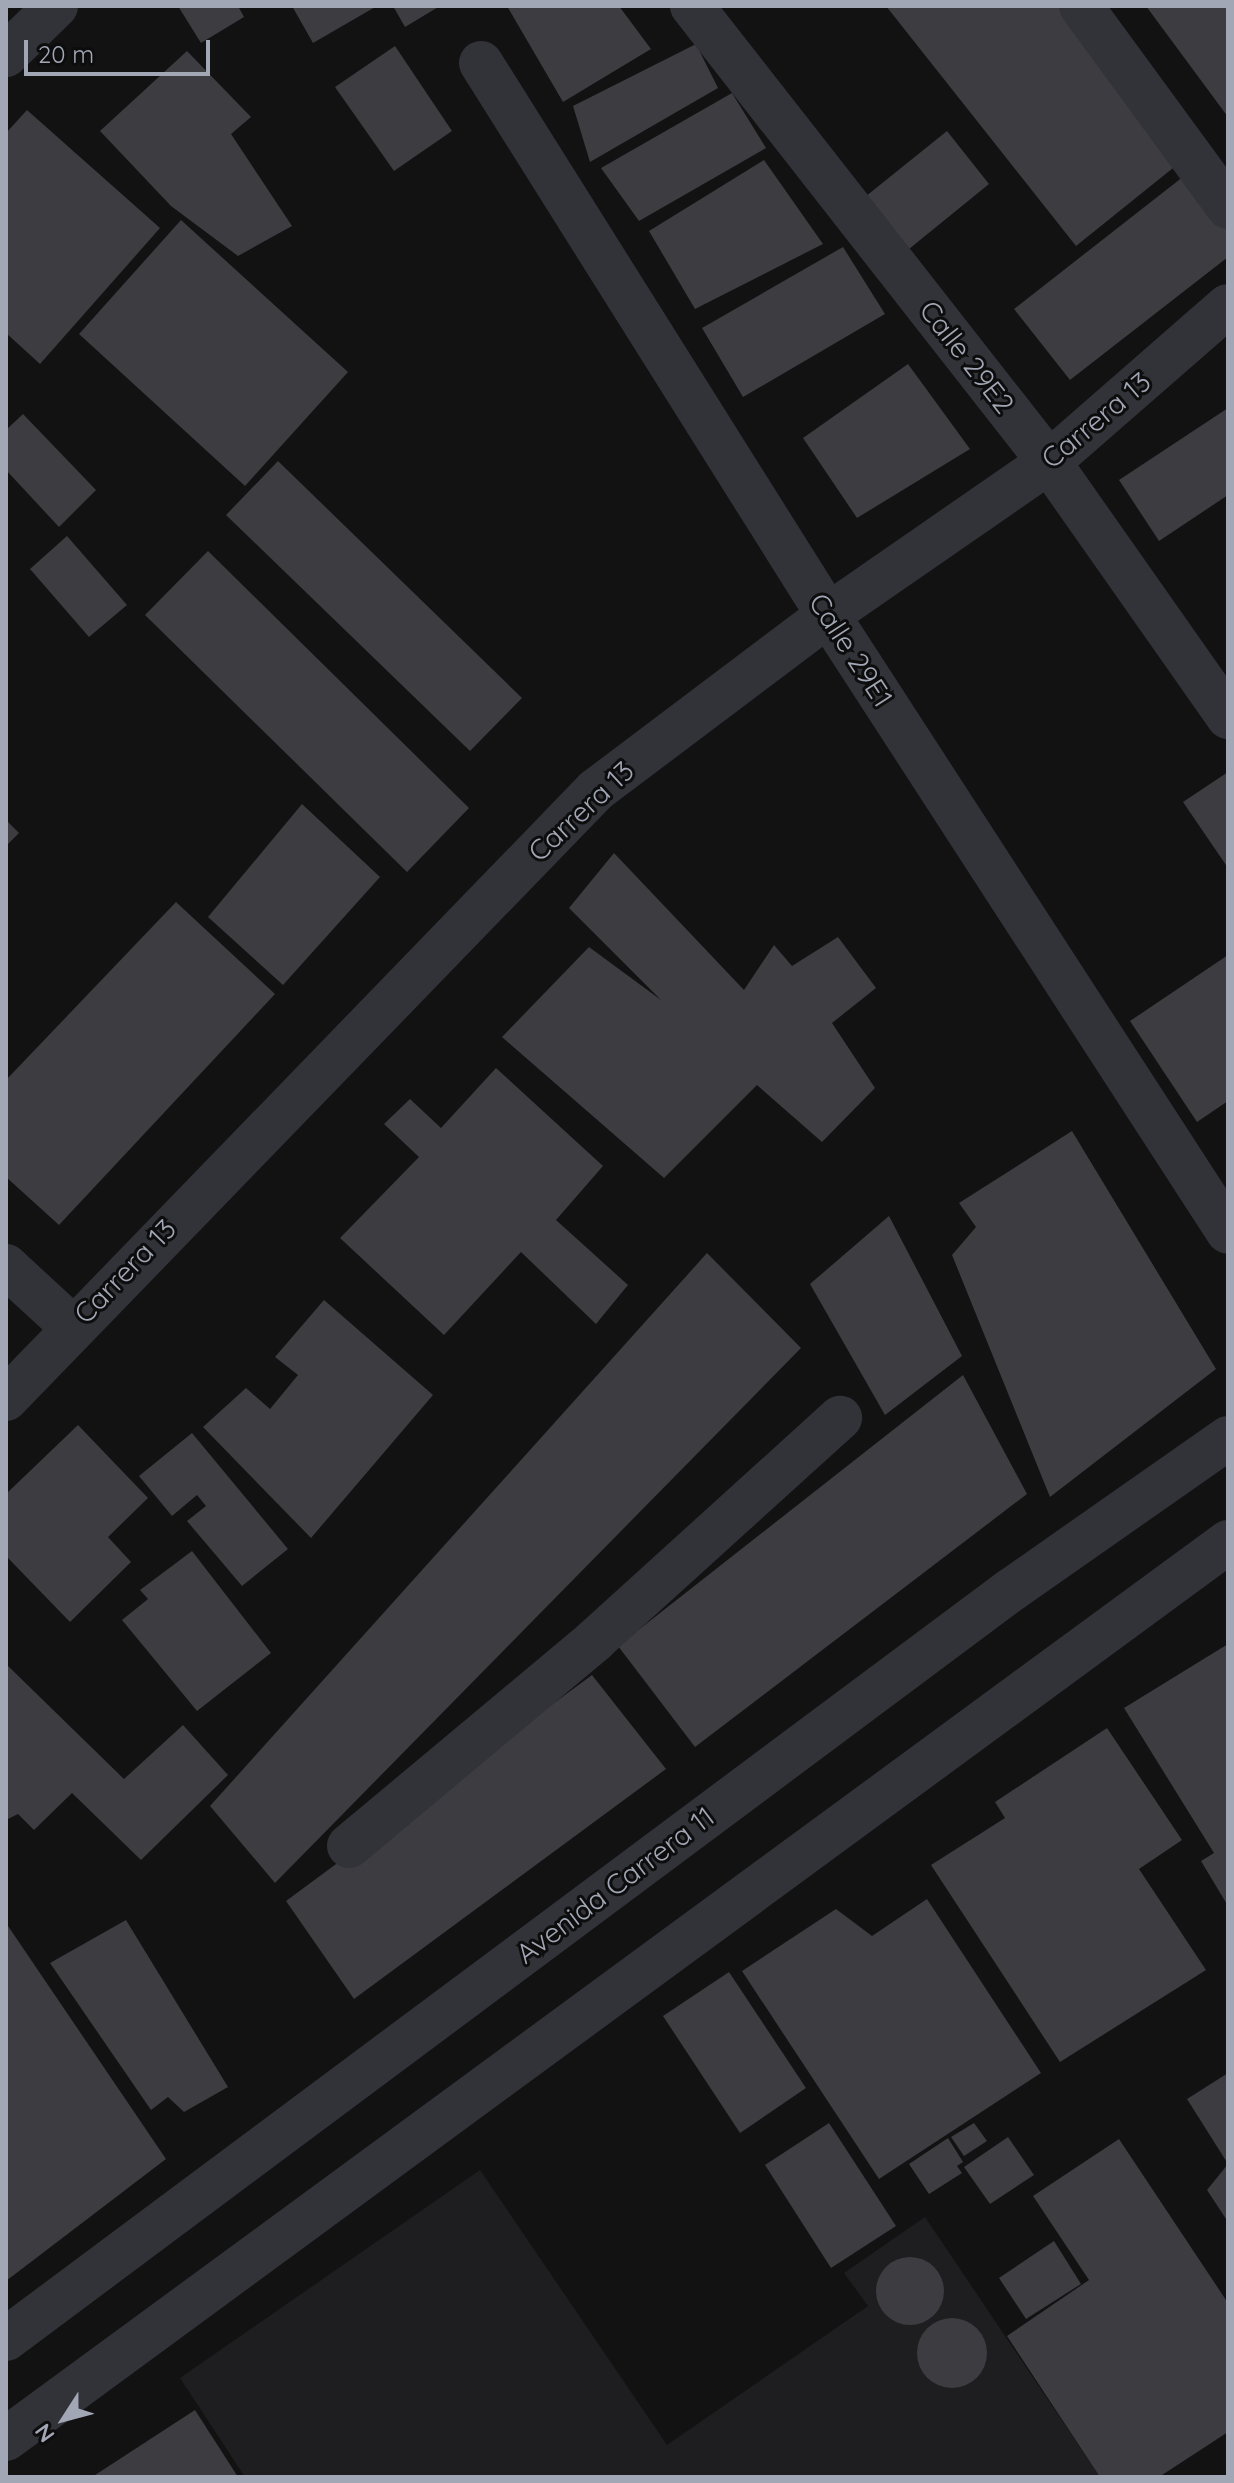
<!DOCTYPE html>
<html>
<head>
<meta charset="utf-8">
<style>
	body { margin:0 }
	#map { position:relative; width:1234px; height:2483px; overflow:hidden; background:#121213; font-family:Quicksand,sans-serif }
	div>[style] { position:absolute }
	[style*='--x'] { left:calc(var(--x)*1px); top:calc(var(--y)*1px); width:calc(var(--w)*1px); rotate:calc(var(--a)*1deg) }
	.built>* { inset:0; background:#1e1e20 }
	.building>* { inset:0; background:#3c3c41 }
	.round { border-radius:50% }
	.minor>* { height:44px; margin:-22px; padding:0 22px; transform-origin:22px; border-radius:22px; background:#323339 }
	span { translate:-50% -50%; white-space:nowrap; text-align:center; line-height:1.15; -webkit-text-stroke:6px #0d0d0e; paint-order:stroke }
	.street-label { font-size:28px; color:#a2a7b5 }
	.frame { position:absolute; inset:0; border:8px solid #a2a7b5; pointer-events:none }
	.north { position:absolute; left:24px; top:2379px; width:80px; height:80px; -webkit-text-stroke:6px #0d0d0e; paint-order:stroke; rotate:234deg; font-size:22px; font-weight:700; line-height:32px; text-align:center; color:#a2a7b5 }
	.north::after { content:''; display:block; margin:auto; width:28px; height:36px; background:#a2a7b5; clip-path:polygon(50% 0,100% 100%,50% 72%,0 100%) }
	.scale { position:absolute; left:24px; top:40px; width:186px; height:36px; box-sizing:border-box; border:4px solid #a2a7b5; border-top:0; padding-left:10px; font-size:24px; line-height:28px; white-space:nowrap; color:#a2a7b5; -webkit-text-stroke:6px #0d0d0e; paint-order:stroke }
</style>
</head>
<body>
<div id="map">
	<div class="built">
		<i style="clip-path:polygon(480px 2170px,667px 2445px,868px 2306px,844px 2273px,925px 2217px,1100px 2477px,245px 2477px,180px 2378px)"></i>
	</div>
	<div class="building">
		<i style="clip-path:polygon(178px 6px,238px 6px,244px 17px,201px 43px)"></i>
		<i style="clip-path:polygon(292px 6px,377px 6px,313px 43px)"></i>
		<i style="clip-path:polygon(393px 6px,440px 6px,405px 27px)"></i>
		<i style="clip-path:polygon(507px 6px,619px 6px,651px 49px,563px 102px)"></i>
		<i style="clip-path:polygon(886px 6px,1061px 6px,1183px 160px,1076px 246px)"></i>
		<i style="clip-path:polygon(1146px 6px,1228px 6px,1228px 117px)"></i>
		<i style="clip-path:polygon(696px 44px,718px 88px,590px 162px,573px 106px)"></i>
		<i style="clip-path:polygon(395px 46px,452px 131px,394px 171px,335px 87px)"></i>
		<i style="clip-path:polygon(187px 51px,251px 117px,231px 134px,292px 226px,238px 256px,171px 206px,100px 131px)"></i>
		<i style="clip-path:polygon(732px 93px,766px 148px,639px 221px,601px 168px)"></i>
		<i style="clip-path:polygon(27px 110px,160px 228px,40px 364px,6px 333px,6px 133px)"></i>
		<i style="clip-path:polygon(947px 131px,989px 184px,898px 258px,855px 205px)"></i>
		<i style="clip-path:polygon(764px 160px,823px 244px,695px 309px,649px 231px)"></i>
		<i style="clip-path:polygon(1193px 169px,1228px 213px,1228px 257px,1070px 380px,1014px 309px)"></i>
		<i style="clip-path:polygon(181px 220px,348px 372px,245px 486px,79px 334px)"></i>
		<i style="clip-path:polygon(843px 247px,885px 314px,743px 397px,702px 328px)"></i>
		<i style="clip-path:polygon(908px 364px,970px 449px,857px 518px,803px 438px)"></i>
		<i style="clip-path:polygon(1228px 408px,1228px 495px,1159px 541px,1119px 480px)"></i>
		<i style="clip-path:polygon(23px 414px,96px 490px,59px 527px,6px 470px,6px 430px)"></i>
		<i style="clip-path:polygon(278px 461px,522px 698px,470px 751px,226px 515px)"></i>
		<i style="clip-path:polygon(67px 536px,127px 605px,89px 637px,30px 569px)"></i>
		<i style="clip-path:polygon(208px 551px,469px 808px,407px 872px,145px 615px)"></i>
		<i style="clip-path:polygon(1228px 772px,1228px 868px,1183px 802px)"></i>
		<i style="clip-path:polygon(302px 804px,380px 877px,283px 985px,208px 917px)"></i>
		<i style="clip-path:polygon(6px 820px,19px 833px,6px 846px)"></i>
		<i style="clip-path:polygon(614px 853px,744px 990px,774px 945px,792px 966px,838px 937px,876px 988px,832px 1023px,875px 1088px,822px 1142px,757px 1085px,664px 1178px,502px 1037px,589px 947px,661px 1000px,569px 908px)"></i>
		<i style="clip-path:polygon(176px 902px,275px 994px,59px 1225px,6px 1177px,6px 1080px)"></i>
		<i style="clip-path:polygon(1228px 955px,1228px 1101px,1197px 1122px,1130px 1021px)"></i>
		<i style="clip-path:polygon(496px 1068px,603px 1166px,556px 1220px,628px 1285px,596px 1324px,521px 1252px,444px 1335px,340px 1238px,419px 1157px,384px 1124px,410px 1099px,441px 1128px)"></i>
		<i style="clip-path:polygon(1072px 1131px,1216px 1369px,1050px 1497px,952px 1255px,976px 1227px,959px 1203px)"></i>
		<i style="clip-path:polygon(889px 1216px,962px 1356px,885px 1415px,810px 1284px)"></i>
		<i style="clip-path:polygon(707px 1253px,801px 1348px,275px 1883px,210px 1806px)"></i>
		<i style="clip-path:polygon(324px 1300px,433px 1395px,311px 1538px,203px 1427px,246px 1388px,270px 1409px,298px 1375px,275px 1357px)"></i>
		<i style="clip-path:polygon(963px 1375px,1027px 1494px,695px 1747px,618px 1646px)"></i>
		<i style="clip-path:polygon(78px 1425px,148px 1498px,108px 1537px,131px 1562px,70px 1622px,6px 1556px,6px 1494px)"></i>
		<i style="clip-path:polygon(192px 1433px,288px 1549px,242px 1586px,187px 1521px,206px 1506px,197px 1495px,172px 1516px,139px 1476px)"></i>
		<i style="clip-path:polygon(192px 1551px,271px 1653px,197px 1711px,122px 1620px,148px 1599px,140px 1590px)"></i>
		<i style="clip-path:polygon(1228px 1644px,1228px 1906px,1201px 1861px,1214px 1853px,1124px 1708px)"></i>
		<i style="clip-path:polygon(6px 1664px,124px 1779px,183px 1725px,228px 1775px,141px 1860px,72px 1793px,34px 1830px,18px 1814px,6px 1820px)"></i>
		<i style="clip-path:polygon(592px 1675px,666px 1769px,354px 1999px,286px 1901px)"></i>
		<i style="clip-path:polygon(1107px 1728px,1182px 1840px,1139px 1869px,1206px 1970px,1060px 2062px,931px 1865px,1005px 1818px,995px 1802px)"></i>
		<i style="clip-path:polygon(927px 1899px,1041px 2073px,879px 2179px,742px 1971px,836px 1909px,872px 1936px)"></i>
		<i style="clip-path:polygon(126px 1920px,228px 2087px,184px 2112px,168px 2097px,151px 2110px,50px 1963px)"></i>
		<i style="clip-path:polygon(6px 1923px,166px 2159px,6px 2281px)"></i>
		<i style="clip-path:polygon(729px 1972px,806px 2088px,740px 2133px,663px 2016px)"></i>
		<i style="clip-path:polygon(1228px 2073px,1228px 2164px,1187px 2099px)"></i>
		<i style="clip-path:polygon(829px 2123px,896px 2226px,831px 2268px,765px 2165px)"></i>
		<i style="clip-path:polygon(974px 2123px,987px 2141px,964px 2156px,951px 2137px)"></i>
		<i style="clip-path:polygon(1008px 2137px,1034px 2175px,990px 2204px,964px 2167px)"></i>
		<i style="clip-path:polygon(948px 2138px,963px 2162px,957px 2166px,962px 2173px,929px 2194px,909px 2164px)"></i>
		<i style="clip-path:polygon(1119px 2139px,1228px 2303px,1228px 2432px,1159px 2477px,1100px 2477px,1007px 2336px,1089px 2280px,1033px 2196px)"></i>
		<i style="clip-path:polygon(1228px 2164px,1228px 2222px,1207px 2190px)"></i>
		<i style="clip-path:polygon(1054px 2241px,1081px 2284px,1026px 2319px,999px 2278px)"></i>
		<i class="round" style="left:876px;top:2257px;width:68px;height:68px"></i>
		<i class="round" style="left:917px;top:2318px;width:70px;height:70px"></i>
		<i style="clip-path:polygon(195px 2410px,238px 2477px,92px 2477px)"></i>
	</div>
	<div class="minor">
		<i style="--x:692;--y:6;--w:579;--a:51.94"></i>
		<i style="--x:1049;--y:462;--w:312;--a:54.9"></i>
		<i style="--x:1081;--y:6;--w:249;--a:53.8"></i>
		<i style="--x:6;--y:55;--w:70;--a:-44.4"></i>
		<i style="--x:481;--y:63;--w:652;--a:57.85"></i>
		<i style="--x:828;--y:615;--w:735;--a:57.04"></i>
		<i style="--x:6;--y:1266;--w:88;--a:42.7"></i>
		<i style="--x:6;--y:1399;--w:848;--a:-45.91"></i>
		<i style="--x:596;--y:790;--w:291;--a:-37"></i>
		<i style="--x:828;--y:615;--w:269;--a:-34.7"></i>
		<i style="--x:1049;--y:462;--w:237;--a:-41.1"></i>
		<i style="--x:349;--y:1846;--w:321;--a:-39.9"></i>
		<i style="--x:595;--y:1640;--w:331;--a:-42.2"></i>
		<i style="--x:6;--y:2339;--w:1253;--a:-36.7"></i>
		<i style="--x:1011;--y:1590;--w:265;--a:-35"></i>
		<i style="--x:6;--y:2439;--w:1516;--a:-36.28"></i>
	</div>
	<div class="street-label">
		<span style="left:967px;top:357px;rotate:52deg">Calle 29E2</span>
		<span style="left:1096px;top:420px;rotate:-40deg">Carrera 13</span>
		<span style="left:851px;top:650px;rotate:57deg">Calle 29E1</span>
		<span style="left:581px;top:811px;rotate:-43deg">Carrera 13</span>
		<span style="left:125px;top:1271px;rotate:-46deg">Carrera 13</span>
		<span style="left:615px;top:1885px;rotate:-37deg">Avenida Carrera 11</span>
	</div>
	<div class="frame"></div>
	<div class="north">N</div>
	<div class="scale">20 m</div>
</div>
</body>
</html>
